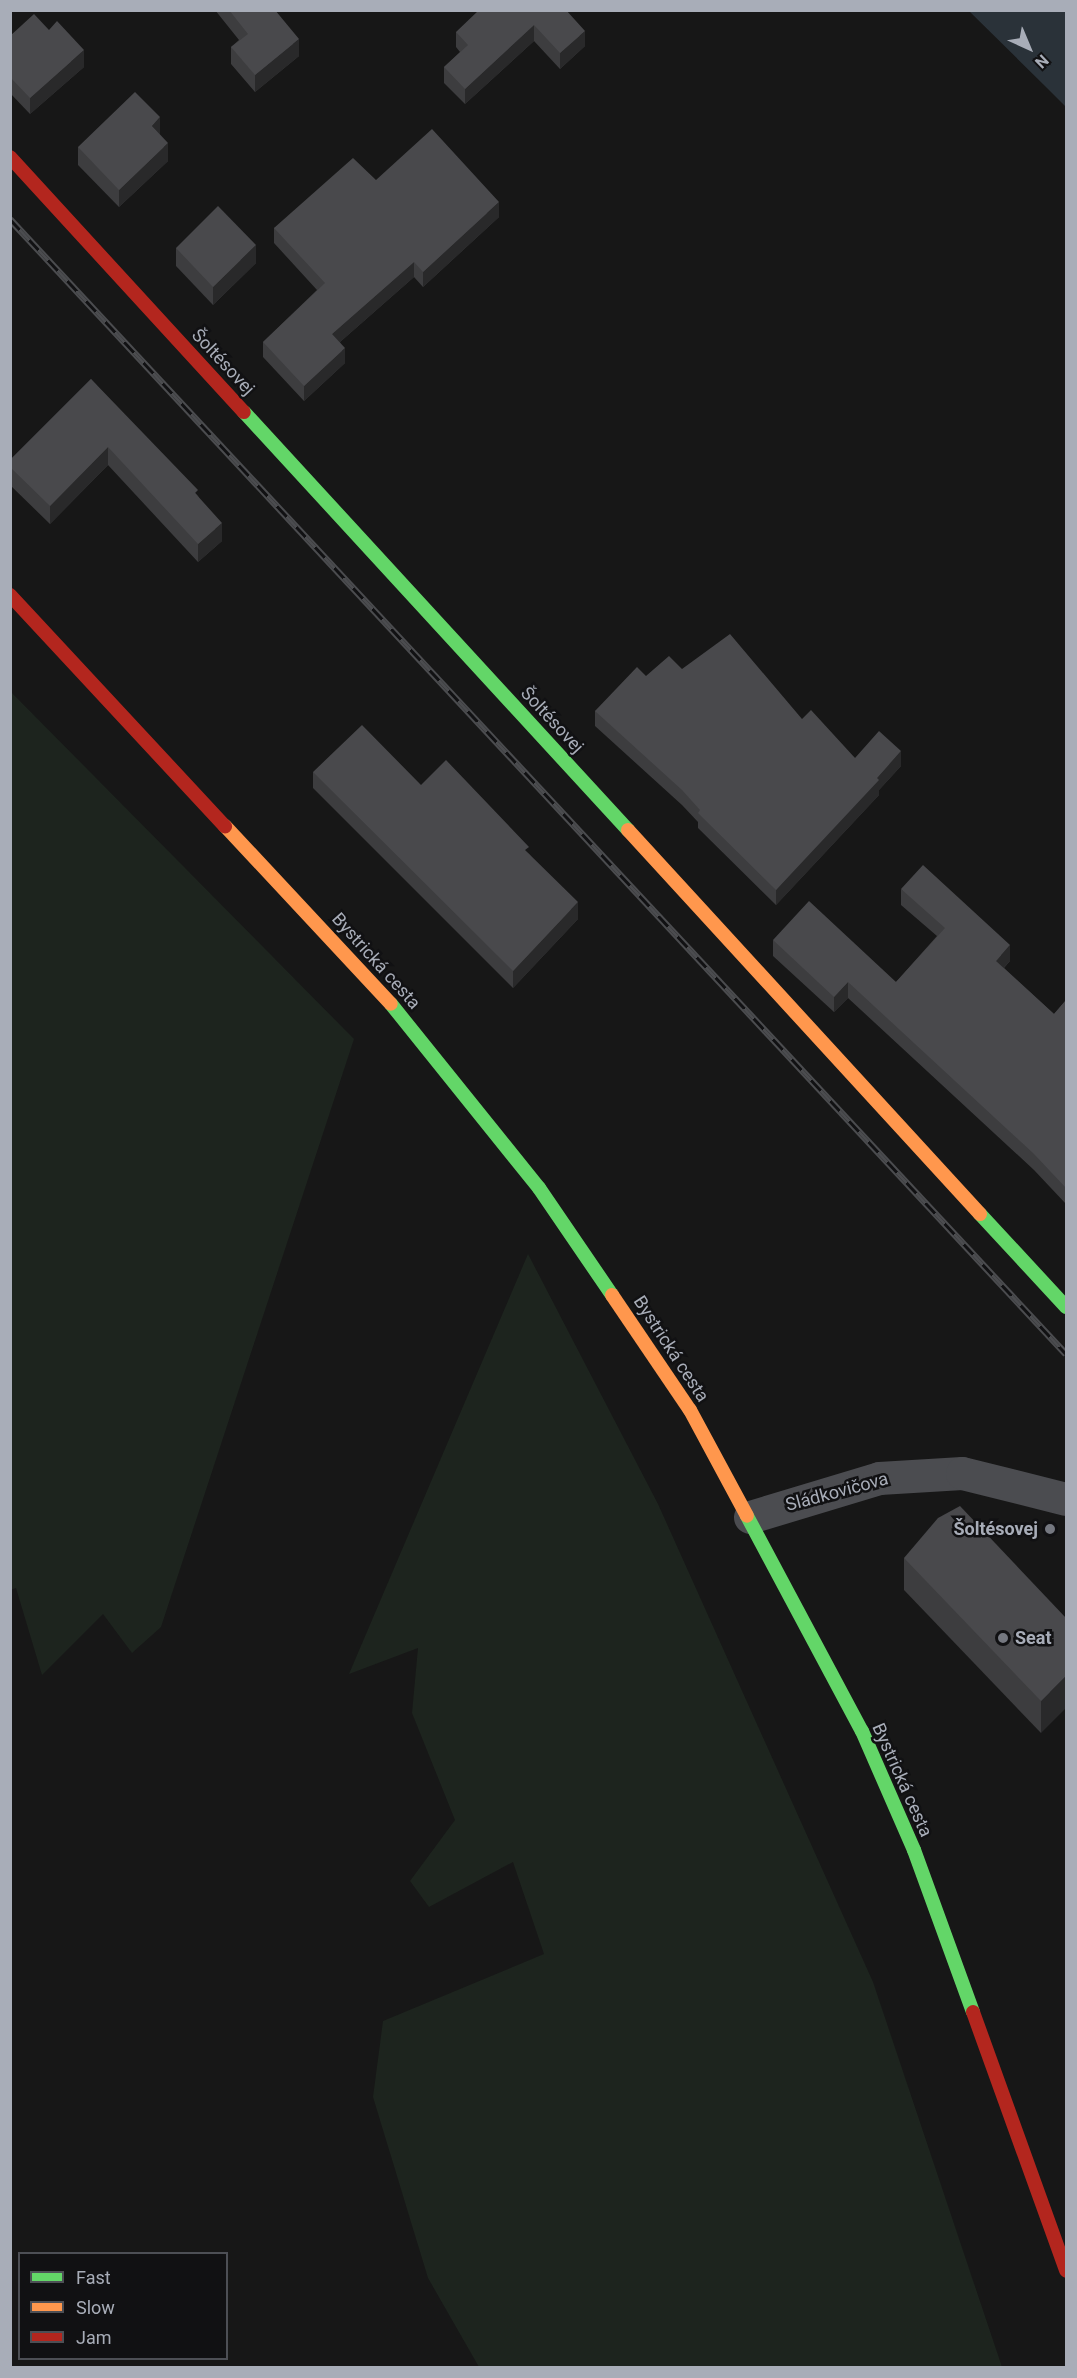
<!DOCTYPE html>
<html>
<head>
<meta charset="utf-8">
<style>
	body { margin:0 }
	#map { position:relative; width:1077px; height:2378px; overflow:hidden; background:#171717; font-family:Roboto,sans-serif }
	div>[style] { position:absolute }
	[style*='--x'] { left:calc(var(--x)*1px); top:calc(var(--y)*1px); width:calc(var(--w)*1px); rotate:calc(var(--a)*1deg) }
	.green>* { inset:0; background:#1d241e }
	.water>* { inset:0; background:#2a3239 }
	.street>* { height:33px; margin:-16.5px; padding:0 16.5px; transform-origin:16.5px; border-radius:16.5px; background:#4b4c50 }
	.fast>* { height:14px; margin:-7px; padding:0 7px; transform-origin:7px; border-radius:7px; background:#63d668 }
	.slow>* { height:14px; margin:-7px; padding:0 7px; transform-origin:7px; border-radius:7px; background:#ff974d }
	.jam>* { height:14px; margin:-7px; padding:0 7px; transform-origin:7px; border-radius:7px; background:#b3261e }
	.rail>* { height:7px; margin-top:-3.5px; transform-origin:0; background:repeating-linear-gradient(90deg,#111113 0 14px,#4b4c4f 0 28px); box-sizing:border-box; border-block:2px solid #4b4c4f }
	.wall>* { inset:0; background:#3d3d3f }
	.shaded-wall>* { inset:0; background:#29292a }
	.building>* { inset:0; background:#49494c }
	.dots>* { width:16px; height:16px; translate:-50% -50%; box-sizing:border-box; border:3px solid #111113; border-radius:50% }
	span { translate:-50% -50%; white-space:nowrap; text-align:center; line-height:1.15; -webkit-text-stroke:5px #111113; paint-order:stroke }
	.street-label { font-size:18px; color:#a8adb8 }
	.poi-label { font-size:18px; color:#a8adb8; font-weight:700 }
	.right { translate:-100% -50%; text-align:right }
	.left { translate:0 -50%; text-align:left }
	.frame { position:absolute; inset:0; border:12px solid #a8adb8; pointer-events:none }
	.legend { position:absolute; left:18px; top:2252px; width:210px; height:108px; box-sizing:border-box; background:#111113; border:2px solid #4d4f55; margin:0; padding:8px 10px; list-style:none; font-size:18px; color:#a8adb8 }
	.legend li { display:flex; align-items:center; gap:12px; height:30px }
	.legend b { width:30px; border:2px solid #4d4f55 }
	.north { position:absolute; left:999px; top:18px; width:60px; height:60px; -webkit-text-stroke:4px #111113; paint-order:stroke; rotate:136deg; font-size:16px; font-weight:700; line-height:24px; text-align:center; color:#a8adb8 }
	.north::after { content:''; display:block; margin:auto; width:21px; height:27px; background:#a8adb8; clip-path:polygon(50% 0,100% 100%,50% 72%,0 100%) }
</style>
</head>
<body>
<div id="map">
	<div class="green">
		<i style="clip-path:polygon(11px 692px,354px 1039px,161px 1627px,132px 1653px,103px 1614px,42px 1675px,16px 1588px,10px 1590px)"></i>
		<i style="clip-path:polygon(528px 1254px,658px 1504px,873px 1982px,1002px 2367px,479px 2367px,428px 2278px,373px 2097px,383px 2021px,544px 1954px,513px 1862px,429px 1907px,410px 1881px,455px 1820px,412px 1713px,418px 1648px,349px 1674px)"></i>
	</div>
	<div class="water">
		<i style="clip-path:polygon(969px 11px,1066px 11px,1066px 107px,1047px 88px)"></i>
	</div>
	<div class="street">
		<i style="--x:750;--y:1517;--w:135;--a:-16.8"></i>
		<i style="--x:879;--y:1478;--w:83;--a:-3.4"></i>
		<i style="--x:962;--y:1473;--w:107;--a:14"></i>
	</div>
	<div class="fast">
		<i style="--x:244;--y:412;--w:568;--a:47.43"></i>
		<i style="--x:391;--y:1004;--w:236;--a:51.2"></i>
		<i style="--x:539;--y:1188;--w:130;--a:55.7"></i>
		<i style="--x:980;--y:1214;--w:127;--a:47.2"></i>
		<i style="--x:747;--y:1516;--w:244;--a:61.9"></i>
		<i style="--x:862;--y:1731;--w:130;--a:66.4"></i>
		<i style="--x:914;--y:1850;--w:172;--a:70"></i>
	</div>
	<div class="slow">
		<i style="--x:225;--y:826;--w:243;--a:47"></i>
		<i style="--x:628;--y:830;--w:521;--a:47.49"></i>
		<i style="--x:612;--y:1295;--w:139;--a:55.9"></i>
		<i style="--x:690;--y:1410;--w:120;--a:61.7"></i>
	</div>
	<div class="jam">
		<i style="--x:10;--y:157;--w:346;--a:47.5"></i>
		<i style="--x:10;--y:595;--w:316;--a:47.1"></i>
		<i style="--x:973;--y:2012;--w:275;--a:70.2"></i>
	</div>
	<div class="rail">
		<i style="--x:10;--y:219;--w:1550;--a:47.06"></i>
	</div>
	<div class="wall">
		<i style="clip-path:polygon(215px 10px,275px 10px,299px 56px,255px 92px,231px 64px,231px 47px,239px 40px)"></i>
		<i style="clip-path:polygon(566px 10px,585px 46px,560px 69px,534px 41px,465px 104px,444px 83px,444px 67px,460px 52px,456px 47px,456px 32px)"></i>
		<i style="clip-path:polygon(10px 36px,84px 67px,30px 114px,10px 93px)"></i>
		<i style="clip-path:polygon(160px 135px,168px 161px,119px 207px,78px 165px,78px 147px)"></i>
		<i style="clip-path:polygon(376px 180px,499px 217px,423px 287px,414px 277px,340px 342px,345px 363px,304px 401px,263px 357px,263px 342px,317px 290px,274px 243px,274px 228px)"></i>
		<i style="clip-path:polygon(176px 248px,256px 263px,213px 305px,176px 266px)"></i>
		<i style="clip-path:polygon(91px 379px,198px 496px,222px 541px,198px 562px,108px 465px,50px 524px,10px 485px,10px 460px)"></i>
		<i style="clip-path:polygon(682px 669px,855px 758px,901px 766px,879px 790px,879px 795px,776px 905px,698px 828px,698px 822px,682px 805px,595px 726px,595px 711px,646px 676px)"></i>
		<i style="clip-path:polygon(313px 772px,421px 785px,529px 854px,578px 919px,513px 988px,313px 788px)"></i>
		<i style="clip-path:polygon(901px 889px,1010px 961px,1004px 968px,1054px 1014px,1066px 1000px,1066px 1204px,1034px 1170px,848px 998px,834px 1012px,773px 956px,773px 940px,896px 982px,937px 936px,901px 905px)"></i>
		<i style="clip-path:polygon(904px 1558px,1066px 1618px,1041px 1733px,904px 1590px)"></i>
	</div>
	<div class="shaded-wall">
		<i style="clip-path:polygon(534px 25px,534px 41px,465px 104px,465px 89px)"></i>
		<i style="clip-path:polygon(585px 31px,585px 46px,560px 69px,560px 53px)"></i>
		<i style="clip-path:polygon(299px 39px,299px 56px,255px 92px,255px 75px)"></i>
		<i style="clip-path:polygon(84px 50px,84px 67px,30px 114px,30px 98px)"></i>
		<i style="clip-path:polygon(160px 117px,160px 135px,152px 126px)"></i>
		<i style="clip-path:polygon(168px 143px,168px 161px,119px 207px,119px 190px)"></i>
		<i style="clip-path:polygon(499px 202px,499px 217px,423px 287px,423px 272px)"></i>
		<i style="clip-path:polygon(256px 245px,256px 263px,213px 305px,213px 287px)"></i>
		<i style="clip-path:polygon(414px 262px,414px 277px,332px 349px,332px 334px)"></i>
		<i style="clip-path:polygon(345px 348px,345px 363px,304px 401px,304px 386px)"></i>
		<i style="clip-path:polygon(108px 447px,108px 465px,50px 524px,50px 506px)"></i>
		<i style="clip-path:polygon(222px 523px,222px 541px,198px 562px,198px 544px)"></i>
		<i style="clip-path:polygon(901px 751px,901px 766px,879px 790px,879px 795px,776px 905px,776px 890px)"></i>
		<i style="clip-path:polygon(578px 902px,578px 919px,513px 988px,513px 971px)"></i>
		<i style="clip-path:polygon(1010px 945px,1010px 961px,996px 976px,996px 961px)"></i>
		<i style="clip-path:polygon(848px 982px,848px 998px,834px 1012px,834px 997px)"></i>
		<i style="clip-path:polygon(1066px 1676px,1066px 1708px,1041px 1733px,1041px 1701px)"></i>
	</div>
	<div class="building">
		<i style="clip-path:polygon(229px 10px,275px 10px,299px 39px,255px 75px,231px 47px,248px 34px)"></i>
		<i style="clip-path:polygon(479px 10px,566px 10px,585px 31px,560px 53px,534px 25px,465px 89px,444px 67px,468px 45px,456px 32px)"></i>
		<i style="clip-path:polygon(34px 14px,49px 30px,57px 21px,84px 50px,30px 98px,10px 77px,10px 36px)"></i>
		<i style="clip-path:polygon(135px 92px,160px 117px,152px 126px,168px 143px,119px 190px,78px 147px)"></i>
		<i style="clip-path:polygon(432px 129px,499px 202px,423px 272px,414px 262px,332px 334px,345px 348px,304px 386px,263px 342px,325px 283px,274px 228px,353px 158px,376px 180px)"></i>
		<i style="clip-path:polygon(218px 206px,256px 245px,213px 287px,176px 248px)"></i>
		<i style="clip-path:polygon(91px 379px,198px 490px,195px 493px,222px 523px,198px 544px,108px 447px,50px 506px,10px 467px,10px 460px)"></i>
		<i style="clip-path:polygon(730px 634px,802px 719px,811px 710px,855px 758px,879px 731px,901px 751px,877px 778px,879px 780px,776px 890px,698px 813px,700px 810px,682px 790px,595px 711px,637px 667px,646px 676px,669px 656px,682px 669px)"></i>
		<i style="clip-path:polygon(362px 725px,421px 785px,446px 760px,529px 847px,525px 850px,578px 902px,513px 971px,313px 772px)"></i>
		<i style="clip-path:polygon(923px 865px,1010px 945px,996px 961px,1054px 1014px,1066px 1000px,1066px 1188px,1034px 1154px,848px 982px,834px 997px,773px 940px,809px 901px,896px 982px,945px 928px,901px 889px)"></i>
		<i style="clip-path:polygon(960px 1506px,1066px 1618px,1066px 1676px,1041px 1701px,904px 1558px,938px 1518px)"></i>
	</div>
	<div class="dots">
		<i style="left:1050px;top:1529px;background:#757880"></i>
		<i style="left:1003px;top:1638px;background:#757880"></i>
	</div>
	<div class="street-label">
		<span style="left:223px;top:362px;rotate:47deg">Šoltésovej</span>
		<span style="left:552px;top:720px;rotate:47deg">Šoltésovej</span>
		<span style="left:376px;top:961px;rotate:48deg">Bystrická cesta</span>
		<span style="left:671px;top:1349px;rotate:57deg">Bystrická cesta</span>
		<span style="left:837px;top:1492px;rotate:-15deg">Sládkovičova</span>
		<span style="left:902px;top:1780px;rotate:66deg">Bystrická cesta</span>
	</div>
	<div class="poi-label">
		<span class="right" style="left:1038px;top:1529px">Šoltésovej</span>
		<span class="left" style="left:1015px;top:1638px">Seat</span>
	</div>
	<div class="frame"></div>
	<ul class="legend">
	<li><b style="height:8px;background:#63d668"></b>Fast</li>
	<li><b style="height:8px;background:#ff974d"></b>Slow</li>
	<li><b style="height:8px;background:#b3261e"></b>Jam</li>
	</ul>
	<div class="north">N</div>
</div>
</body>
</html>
